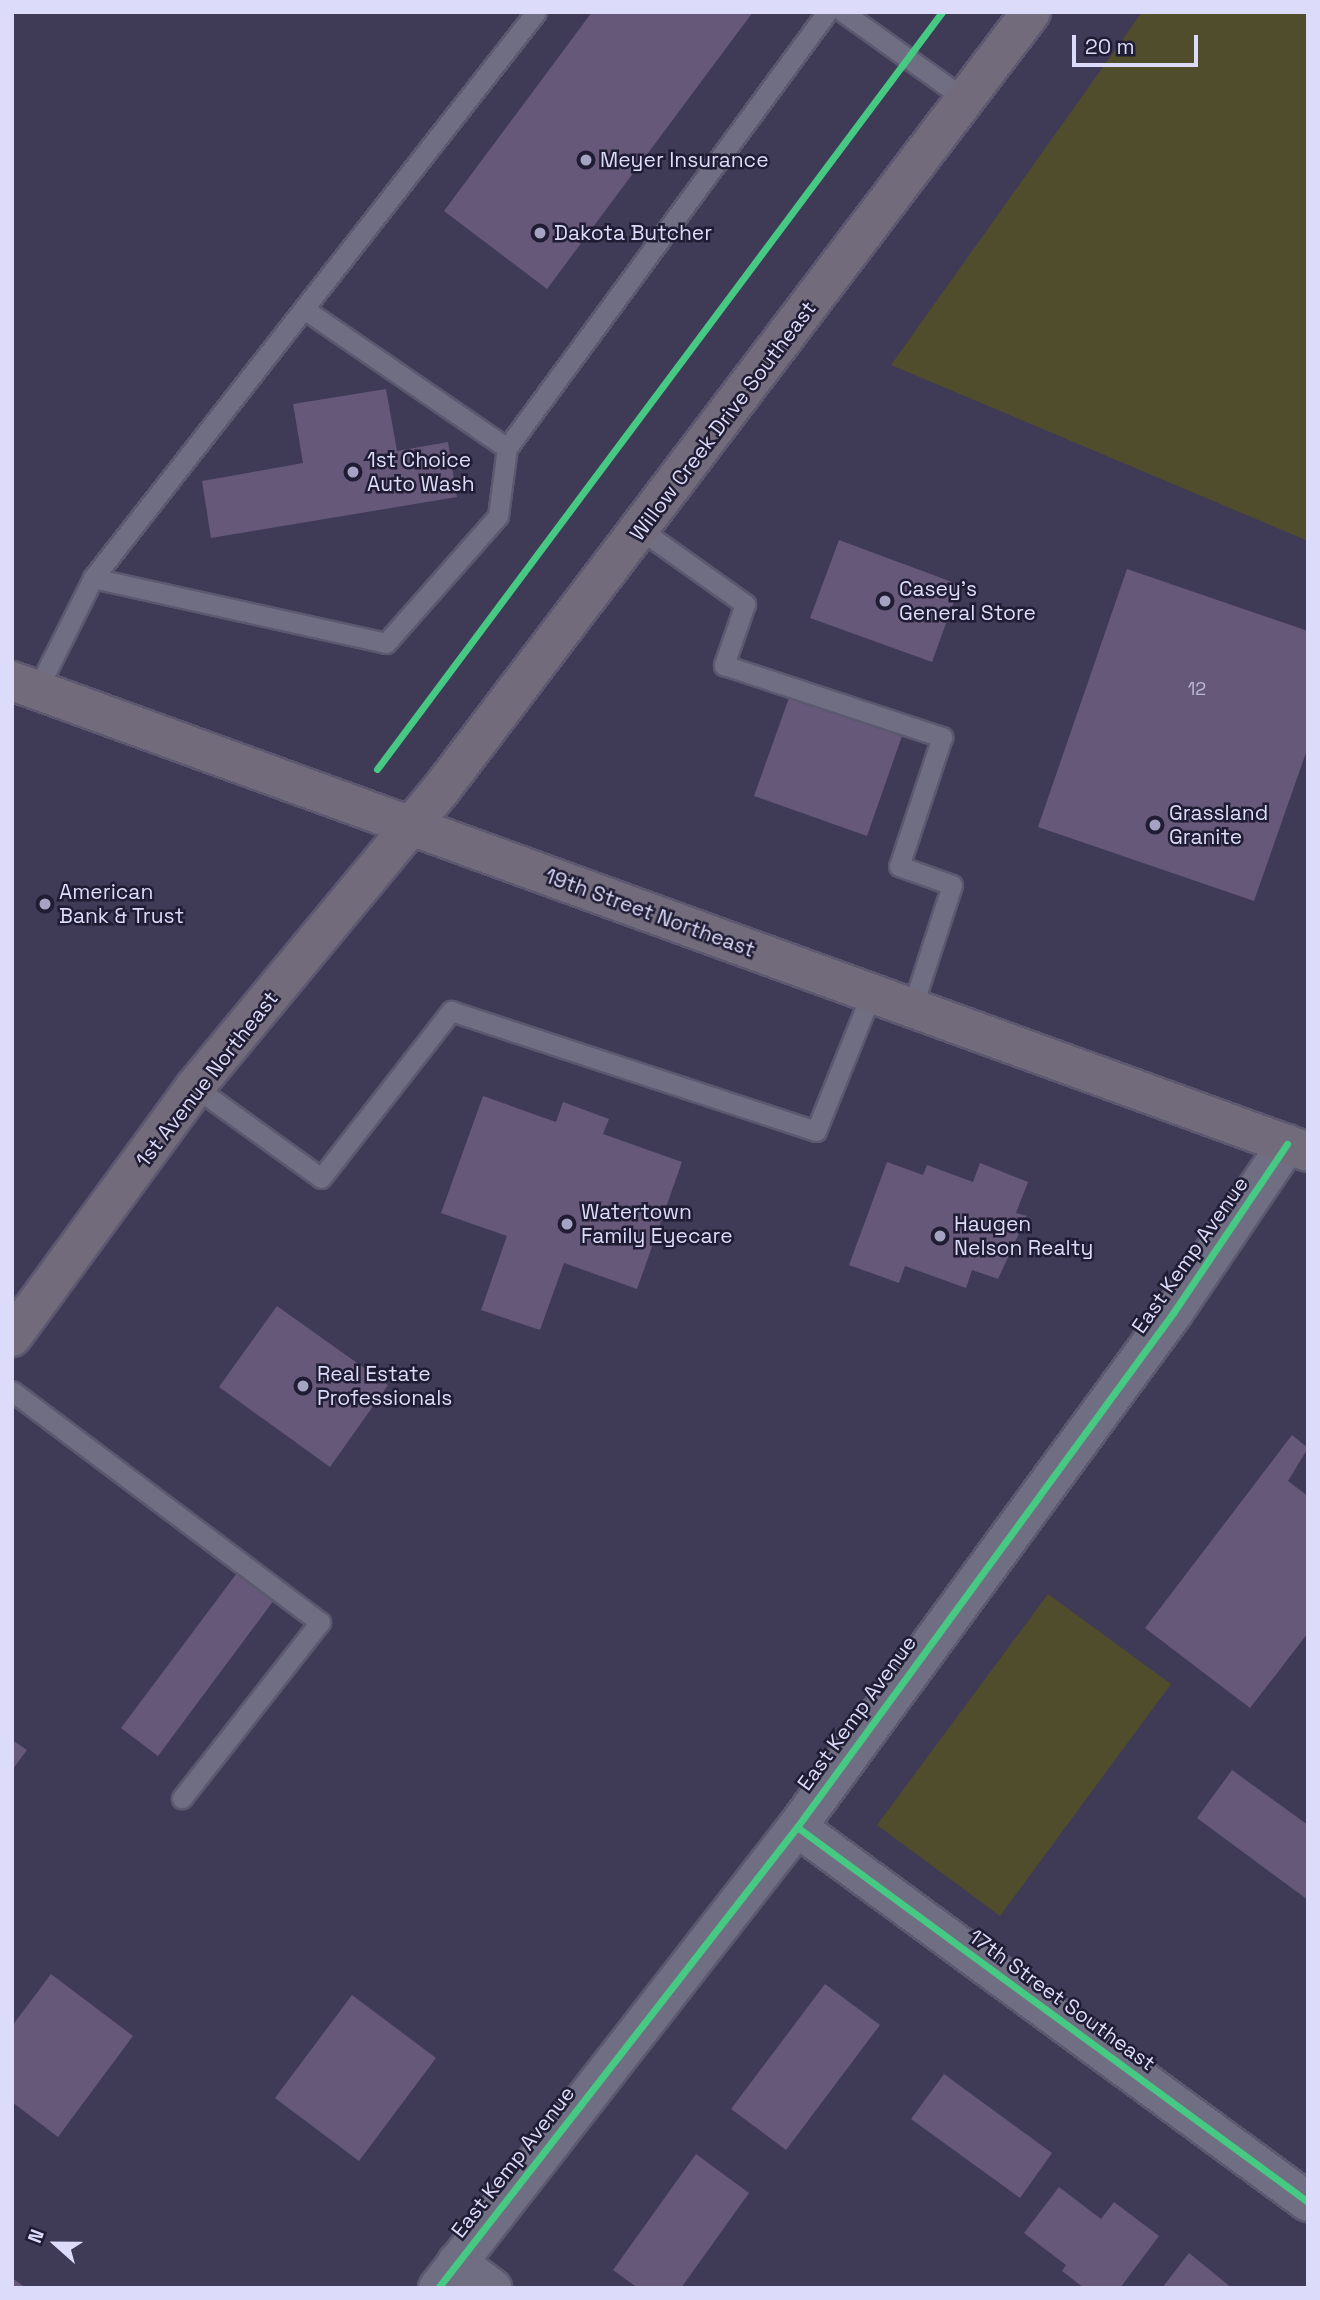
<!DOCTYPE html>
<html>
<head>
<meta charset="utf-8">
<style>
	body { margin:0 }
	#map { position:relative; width:1320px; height:2300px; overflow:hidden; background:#3f3a56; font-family:"Space Grotesk",sans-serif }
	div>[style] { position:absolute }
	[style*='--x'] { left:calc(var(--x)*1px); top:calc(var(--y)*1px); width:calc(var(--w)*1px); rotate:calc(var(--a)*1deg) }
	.green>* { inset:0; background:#4f4d2c }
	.building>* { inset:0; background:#665879 }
	.roads { filter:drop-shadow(2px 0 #5b5870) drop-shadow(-2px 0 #5b5870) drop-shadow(0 2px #5b5870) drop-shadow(0 -2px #5b5870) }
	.service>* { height:19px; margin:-9.5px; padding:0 9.5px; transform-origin:9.5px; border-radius:9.5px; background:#706e82 }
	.minor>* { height:38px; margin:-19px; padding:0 19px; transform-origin:19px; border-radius:19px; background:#706e82 }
	.secondary>* { height:38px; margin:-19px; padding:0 19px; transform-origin:19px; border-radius:19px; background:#716b7b }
	.cycleway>* { height:7px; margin:-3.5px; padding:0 3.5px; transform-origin:3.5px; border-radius:3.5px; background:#46c982 }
	.dots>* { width:19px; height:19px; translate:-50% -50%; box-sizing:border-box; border:4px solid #1f1c33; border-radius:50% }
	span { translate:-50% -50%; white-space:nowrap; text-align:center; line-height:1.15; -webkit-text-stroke:5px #1f1c33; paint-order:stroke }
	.number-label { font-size:18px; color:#bebada }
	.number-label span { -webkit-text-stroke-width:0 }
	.poi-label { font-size:21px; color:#dcdbfa }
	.left { translate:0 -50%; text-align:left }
	.street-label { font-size:21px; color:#dcdbfa }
	.frame { position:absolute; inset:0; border:14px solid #dcdbfa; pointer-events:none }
	.north { position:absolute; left:21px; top:2209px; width:70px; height:70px; -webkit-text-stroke:5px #1f1c33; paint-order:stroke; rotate:291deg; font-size:19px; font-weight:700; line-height:28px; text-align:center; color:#dcdbfa }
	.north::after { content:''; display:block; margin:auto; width:24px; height:32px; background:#dcdbfa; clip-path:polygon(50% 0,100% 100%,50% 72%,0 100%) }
	.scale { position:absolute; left:1072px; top:35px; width:126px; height:32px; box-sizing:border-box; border:4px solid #dcdbfa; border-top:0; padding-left:9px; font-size:21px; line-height:24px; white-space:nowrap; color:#dcdbfa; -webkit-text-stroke:5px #1f1c33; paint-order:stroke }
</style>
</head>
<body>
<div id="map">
	<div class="green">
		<i style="clip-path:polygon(1142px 12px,1308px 12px,1308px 541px,891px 365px)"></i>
		<i style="clip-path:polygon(1048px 1594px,1171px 1684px,1000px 1916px,877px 1825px)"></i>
	</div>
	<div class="building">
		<i style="clip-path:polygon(592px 12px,753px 12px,547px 289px,444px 211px)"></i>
		<i style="clip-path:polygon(386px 389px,397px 451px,448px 442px,457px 497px,211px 538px,202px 481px,303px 463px,293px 404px)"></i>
		<i style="clip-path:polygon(839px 540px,960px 585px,932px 662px,810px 618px)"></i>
		<i style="clip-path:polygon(1127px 569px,1308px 631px,1308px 747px,1254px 901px,1038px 827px)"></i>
		<i style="clip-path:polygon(790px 695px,902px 736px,867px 836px,754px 796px)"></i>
		<i style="clip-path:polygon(483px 1096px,556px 1122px,563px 1102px,609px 1119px,603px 1134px,682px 1162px,637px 1289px,564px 1263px,540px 1330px,481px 1310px,507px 1236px,441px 1213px)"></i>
		<i style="clip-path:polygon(887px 1162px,923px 1175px,927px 1165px,973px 1182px,980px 1163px,1028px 1182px,1016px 1213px,1027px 1216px,998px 1279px,972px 1270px,966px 1288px,905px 1266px,899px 1283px,849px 1265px)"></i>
		<i style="clip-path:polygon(277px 1306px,388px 1385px,330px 1467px,219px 1387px)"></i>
		<i style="clip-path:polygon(1292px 1435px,1308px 1448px,1288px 1481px,1308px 1496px,1308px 1633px,1250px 1708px,1145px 1628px)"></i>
		<i style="clip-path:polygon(237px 1573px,274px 1600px,158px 1756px,121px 1728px)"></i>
		<i style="clip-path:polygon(12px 1740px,27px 1750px,12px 1770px)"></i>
		<i style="clip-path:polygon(1232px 1770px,1308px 1825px,1308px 1900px,1197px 1818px)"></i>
		<i style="clip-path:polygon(51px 1974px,133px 2036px,58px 2137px,12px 2102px,12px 2026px)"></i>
		<i style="clip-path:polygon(825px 1984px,880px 2025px,786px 2150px,731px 2109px)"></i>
		<i style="clip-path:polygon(352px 1995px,436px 2058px,359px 2161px,275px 2098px)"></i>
		<i style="clip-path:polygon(944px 2074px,1052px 2153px,1020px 2198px,911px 2119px)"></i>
		<i style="clip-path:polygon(696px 2154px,749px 2193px,681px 2288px,638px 2288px,613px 2270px)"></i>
		<i style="clip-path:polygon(1059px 2187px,1101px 2219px,1114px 2202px,1159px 2236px,1120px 2288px,1084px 2288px,1062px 2271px,1066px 2265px,1024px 2233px)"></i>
		<i style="clip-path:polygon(1189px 2253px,1232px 2288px,1162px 2288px)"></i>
		<i style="clip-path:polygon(12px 2278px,26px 2288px,12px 2288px)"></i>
	</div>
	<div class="roads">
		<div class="service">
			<i style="--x:843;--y:12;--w:150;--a:35.5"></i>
			<i style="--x:304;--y:309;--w:246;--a:34.4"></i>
			<i style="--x:507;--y:448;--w:541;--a:-53.72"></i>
			<i style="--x:641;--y:530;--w:128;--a:35.4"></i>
			<i style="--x:745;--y:604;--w:65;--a:109"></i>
			<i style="--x:724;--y:665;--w:230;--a:18.3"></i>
			<i style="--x:942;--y:737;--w:136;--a:108.4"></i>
			<i style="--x:899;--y:866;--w:56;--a:19.7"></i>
			<i style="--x:952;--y:885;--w:129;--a:108"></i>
			<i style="--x:93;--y:578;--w:300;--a:12.5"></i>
			<i style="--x:386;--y:643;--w:169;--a:-48.6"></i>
			<i style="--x:498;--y:516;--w:69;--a:-82.5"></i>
			<i style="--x:37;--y:690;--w:125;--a:-63.4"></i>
			<i style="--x:93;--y:578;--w:719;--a:-51.95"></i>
			<i style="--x:195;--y:1087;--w:155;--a:35.8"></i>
			<i style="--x:321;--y:1178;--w:212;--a:-52.1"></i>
			<i style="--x:451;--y:1011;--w:384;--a:18.2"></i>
			<i style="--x:816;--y:1131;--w:150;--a:-68.1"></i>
			<i style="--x:12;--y:1391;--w:385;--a:36.9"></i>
			<i style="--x:320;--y:1622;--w:224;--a:128.1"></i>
		</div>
		<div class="minor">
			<i style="--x:797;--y:1827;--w:634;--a:36.27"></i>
			<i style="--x:457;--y:2262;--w:44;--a:36.6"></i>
			<i style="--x:438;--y:2288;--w:584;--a:-52.09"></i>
			<i style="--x:797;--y:1827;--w:637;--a:-53.81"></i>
			<i style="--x:1173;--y:1313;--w:204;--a:-56"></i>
		</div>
		<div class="secondary">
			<i style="--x:12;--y:681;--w:1379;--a:19.97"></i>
			<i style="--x:12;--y:1337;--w:310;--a:-53.8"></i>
			<i style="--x:195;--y:1087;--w:384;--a:-50.4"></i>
			<i style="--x:440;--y:791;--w:978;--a:-52.81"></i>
		</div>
	</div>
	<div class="cycleway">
		<i style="--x:377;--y:769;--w:945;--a:-53.26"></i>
		<i style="--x:797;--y:1827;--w:634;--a:36.27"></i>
		<i style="--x:438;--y:2288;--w:584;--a:-52.09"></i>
		<i style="--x:797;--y:1827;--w:637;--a:-53.81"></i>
		<i style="--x:1173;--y:1313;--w:204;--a:-56"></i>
	</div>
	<div class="dots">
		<i style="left:586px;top:160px;background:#a5a3c1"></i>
		<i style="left:540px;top:233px;background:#a5a3c1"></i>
		<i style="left:353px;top:472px;background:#a5a3c1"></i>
		<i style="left:885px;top:601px;background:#a5a3c1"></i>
		<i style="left:1155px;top:825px;background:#a5a3c1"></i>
		<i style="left:45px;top:904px;background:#a5a3c1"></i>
		<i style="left:567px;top:1224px;background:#a5a3c1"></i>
		<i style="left:940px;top:1236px;background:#a5a3c1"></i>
		<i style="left:303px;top:1386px;background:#a5a3c1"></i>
	</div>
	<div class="number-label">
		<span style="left:1197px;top:689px">12</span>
	</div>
	<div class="poi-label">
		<span class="left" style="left:600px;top:160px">Meyer Insurance</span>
		<span class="left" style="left:554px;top:233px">Dakota Butcher</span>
		<span class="left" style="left:367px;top:472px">1st Choice<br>Auto Wash</span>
		<span class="left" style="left:899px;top:601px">Casey's<br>General Store</span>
		<span class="left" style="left:1169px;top:825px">Grassland<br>Granite</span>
		<span class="left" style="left:59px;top:904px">American<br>Bank &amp; Trust</span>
		<span class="left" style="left:581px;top:1224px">Watertown<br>Family Eyecare</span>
		<span class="left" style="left:954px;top:1236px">Haugen<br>Nelson Realty</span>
		<span class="left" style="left:317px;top:1386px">Real Estate<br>Professionals</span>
	</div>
	<div class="street-label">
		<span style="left:723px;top:421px;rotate:-53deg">Willow Creek Drive Southeast</span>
		<span style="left:650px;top:913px;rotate:20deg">19th Street Northeast</span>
		<span style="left:207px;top:1079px;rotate:-52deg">1st Avenue Northeast</span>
		<span style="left:1190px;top:1255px;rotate:-55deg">East Kemp Avenue</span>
		<span style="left:857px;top:1713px;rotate:-54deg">East Kemp Avenue</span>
		<span style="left:1062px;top:2000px;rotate:36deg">17th Street Southeast</span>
		<span style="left:513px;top:2162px;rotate:-52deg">East Kemp Avenue</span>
	</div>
	<div class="frame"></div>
	<div class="north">N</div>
	<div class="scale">20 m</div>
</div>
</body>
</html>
